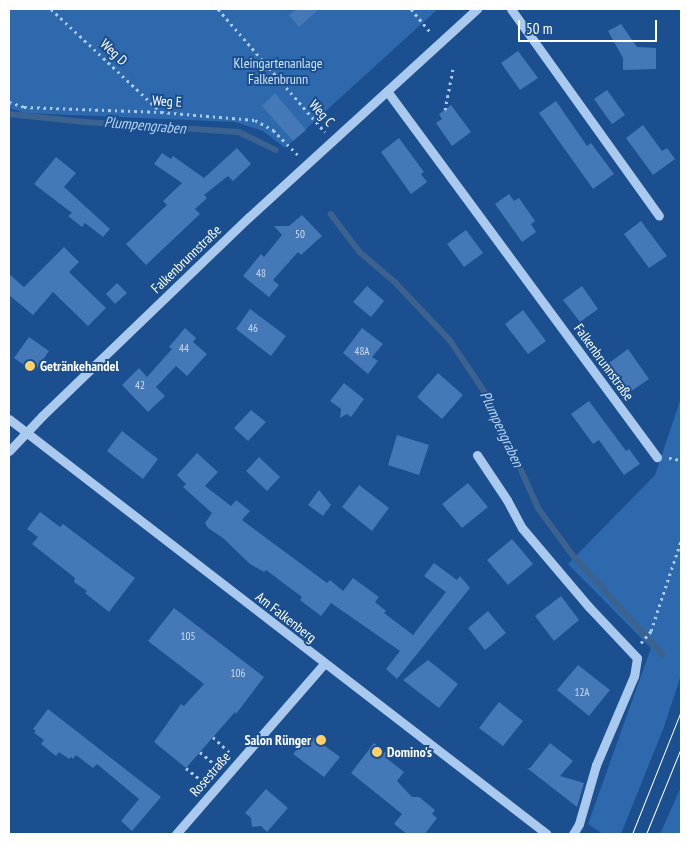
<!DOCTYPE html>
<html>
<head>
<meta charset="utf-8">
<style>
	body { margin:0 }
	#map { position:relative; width:690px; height:843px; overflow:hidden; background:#1b4f8f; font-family:"PT Sans Narrow",sans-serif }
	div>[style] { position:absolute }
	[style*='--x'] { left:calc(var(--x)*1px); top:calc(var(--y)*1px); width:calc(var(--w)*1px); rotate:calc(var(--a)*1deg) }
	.green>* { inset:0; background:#2e69ad }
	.stream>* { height:5.5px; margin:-2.75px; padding:0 2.75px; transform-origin:2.75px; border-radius:2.75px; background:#3c6290 }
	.building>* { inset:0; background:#4478b7 }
	.path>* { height:3px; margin-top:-1.5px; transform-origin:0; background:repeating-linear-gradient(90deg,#a9c9ee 0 2.5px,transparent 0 6.5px) }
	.minor>* { height:9px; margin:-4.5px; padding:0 4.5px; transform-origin:4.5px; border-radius:4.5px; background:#a9c9ee }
	.tram>* { height:1px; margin:-0.5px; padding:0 0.5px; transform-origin:0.5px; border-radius:0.5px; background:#fff }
	.dots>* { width:14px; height:14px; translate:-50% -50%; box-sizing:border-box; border:2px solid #1b4f8f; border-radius:50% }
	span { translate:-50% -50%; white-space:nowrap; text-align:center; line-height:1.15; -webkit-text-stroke:4px #1b4f8f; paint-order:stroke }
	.number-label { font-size:11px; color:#d0dded }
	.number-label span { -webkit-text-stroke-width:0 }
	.street-label { font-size:14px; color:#fff }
	.park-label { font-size:14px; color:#cfe3fa }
	.poi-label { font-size:14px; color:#fff; font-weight:700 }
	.left { translate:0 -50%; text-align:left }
	.right { translate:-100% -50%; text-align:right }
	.water-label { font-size:15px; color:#b5d3f5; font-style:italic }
	.frame { position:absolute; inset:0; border:10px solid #fff; pointer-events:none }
	.scale { position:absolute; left:518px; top:20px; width:139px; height:22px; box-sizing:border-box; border:2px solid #fff; border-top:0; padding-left:6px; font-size:15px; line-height:18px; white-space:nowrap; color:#fff; -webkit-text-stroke:4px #1b4f8f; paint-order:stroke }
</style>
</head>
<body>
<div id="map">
	<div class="green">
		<i style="clip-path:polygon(9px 9px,438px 9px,285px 148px,263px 131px,235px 122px,25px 113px,9px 108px)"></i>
		<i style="clip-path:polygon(681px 398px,681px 675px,664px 727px,621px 834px,603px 834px,588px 824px,651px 648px,568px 564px,655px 475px)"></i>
		<i style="clip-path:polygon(681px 787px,681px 831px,679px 834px,660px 834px)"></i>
	</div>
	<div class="stream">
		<i style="--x:9;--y:114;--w:76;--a:6"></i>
		<i style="--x:85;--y:122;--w:154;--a:3.7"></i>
		<i style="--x:239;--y:132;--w:41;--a:25.9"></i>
		<i style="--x:331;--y:214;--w:48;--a:52.7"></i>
		<i style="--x:360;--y:252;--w:46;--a:40.6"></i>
		<i style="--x:395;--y:282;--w:80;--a:46.5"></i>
		<i style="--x:450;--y:340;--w:70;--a:56.1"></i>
		<i style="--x:489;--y:398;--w:122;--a:65.8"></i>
		<i style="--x:539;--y:509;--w:56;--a:53.7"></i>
		<i style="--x:572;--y:554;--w:135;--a:48"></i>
	</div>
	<div class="building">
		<i style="clip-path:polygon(297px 9px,319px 9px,299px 27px,289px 15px)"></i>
		<i style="clip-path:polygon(621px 24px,637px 47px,656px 48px,656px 69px,623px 70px,623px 58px,608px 31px)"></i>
		<i style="clip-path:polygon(518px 51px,538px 78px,520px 90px,501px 63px)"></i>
		<i style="clip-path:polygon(607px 90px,625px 115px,612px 124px,594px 99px)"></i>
		<i style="clip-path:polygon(275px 93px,306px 130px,293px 141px,262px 106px)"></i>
		<i style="clip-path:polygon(556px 101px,587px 146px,591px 143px,614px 174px,593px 189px,539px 113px)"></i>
		<i style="clip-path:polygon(451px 105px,471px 132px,452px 146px,436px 123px,442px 119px,439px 114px)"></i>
		<i style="clip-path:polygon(643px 125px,662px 151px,667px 148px,675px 159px,653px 175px,626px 138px)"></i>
		<i style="clip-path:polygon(399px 138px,424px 172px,421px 174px,427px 182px,411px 194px,381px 152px)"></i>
		<i style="clip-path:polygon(237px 148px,251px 164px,233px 181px,228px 176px,204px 195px,207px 198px,195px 209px,200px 214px,146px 265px,126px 244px,167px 205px,163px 201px,182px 183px,154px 164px,162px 153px,171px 159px,173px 156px,204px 178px)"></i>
		<i style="clip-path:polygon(56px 157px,76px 173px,64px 187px,110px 229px,103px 237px,85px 223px,82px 227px,68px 216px,72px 213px,34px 184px)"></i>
		<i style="clip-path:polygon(509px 194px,514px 201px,519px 198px,535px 221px,531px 224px,536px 232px,522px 242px,495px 204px)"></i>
		<i style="clip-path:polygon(302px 215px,322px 236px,301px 255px,298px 252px,273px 280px,279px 285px,269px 297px,243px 276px,261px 254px,264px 257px,282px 235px,274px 226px,289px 226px)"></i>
		<i style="clip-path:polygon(641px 221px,667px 256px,649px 268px,624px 234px)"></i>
		<i style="clip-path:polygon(466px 230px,483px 253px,464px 267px,447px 244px)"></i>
		<i style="clip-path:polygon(64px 247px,79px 262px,69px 272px,106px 308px,88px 326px,53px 292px,33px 315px,9px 295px,9px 274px,24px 287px)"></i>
		<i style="clip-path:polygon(117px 283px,127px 293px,115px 304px,106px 294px)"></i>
		<i style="clip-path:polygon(367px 286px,384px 301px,371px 317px,353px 302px)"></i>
		<i style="clip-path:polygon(582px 286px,598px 309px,580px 322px,563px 300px)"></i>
		<i style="clip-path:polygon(250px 309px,286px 336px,271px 356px,236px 329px)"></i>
		<i style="clip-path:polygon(523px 310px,546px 341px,528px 354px,505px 324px)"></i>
		<i style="clip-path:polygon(185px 328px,196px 338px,193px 342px,207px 354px,187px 376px,176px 366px,156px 387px,165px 396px,148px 412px,122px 385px,139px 368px,147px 377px,172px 349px,169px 347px)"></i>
		<i style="clip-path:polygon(362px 328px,383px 344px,372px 357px,378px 361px,368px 374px,343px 353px)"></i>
		<i style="clip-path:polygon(29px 337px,49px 351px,34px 372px,14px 358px)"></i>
		<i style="clip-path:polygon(628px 349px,649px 379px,630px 392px,609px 363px)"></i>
		<i style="clip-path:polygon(438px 373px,463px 395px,442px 419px,417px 397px)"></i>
		<i style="clip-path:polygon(344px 383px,364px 399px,351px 417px,347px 414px,340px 418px,341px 409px,330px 401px)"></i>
		<i style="clip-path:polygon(589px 401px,626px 451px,629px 449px,640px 464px,624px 475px,599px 440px,593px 444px,571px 414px)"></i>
		<i style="clip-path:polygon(251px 410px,266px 422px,248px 441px,234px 428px)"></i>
		<i style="clip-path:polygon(122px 431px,158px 459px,143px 479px,107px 451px)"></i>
		<i style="clip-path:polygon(397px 435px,429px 445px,419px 475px,388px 465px)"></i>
		<i style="clip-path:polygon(197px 453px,218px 472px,205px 486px,231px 506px,236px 500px,250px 511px,242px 520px,327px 583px,330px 580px,343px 591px,353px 578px,379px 597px,375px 602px,386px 611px,384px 613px,413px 635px,446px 592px,424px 576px,434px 563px,457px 580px,460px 576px,470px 588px,397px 679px,386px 669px,400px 651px,331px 603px,321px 616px,300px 600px,302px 597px,266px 570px,264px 572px,250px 564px,223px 538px,208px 528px,205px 523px,212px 513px,183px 487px,186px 484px,177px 475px)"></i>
		<i style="clip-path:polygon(259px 457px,280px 477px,267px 491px,246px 471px)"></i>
		<i style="clip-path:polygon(468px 483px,488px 507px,462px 528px,442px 504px)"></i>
		<i style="clip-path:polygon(359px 485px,389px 508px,372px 531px,342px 507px)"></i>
		<i style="clip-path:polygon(319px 490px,331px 505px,323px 516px,308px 505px)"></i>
		<i style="clip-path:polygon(40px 512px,60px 527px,63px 524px,135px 578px,109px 612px,85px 593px,87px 591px,74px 582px,75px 578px,32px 544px,38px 537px,27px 529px)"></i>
		<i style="clip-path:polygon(512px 539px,533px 564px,508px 585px,487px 560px)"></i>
		<i style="clip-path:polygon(561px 596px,579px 620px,554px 641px,535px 616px)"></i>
		<i style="clip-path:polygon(174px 608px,264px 677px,236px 714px,235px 712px,186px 768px,154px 742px,181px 704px,184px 706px,204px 684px,148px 641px)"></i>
		<i style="clip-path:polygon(488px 611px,506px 633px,485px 650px,468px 628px)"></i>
		<i style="clip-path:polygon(428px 660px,458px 684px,439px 708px,403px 680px)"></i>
		<i style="clip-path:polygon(578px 665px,610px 690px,589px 716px,557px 690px)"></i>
		<i style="clip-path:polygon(499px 702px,523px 721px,503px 746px,479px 728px)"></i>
		<i style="clip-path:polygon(48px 709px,161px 797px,132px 831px,121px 821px,139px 799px,97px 764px,93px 768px,76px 755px,73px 759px,71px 757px,69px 759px,59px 752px,56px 756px,41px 744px,44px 740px,34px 733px,36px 731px,33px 729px)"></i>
		<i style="clip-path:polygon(310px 735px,340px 757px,324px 777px,293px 754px)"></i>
		<i style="clip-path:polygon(374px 743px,387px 754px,385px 757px,404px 772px,397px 781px,412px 797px,419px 797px,435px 810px,432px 814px,437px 818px,425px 834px,407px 834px,394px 824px,402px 814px,351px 773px)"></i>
		<i style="clip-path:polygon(550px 743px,573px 761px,560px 776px,584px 783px,577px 807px,527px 768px,530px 768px)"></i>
		<i style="clip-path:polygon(266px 789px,288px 808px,267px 832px,261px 826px,252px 827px,251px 818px,245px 813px)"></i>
	</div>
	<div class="path">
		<i style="--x:51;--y:9;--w:149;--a:43.1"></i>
		<i style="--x:218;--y:9;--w:163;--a:49"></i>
		<i style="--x:411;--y:9;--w:31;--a:50"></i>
		<i style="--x:9;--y:102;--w:16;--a:18"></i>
		<i style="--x:24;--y:107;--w:137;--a:2.1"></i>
		<i style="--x:161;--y:112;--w:94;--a:4.9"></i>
		<i style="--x:255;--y:120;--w:21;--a:29"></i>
		<i style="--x:273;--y:130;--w:35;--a:45"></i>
		<i style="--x:445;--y:110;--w:42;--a:-79"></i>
		<i style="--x:669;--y:458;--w:12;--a:9"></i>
		<i style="--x:641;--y:643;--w:16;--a:-50"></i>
		<i style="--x:651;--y:631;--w:95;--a:-71.6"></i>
		<i style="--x:213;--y:737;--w:22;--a:43"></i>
		<i style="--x:200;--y:752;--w:25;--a:40"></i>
		<i style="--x:186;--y:768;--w:22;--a:39"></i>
	</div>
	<div class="minor">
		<i style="--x:511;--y:9;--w:254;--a:54.4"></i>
		<i style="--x:387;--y:91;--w:455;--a:53.6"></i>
		<i style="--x:9;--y:419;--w:679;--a:37.65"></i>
		<i style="--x:9;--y:451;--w:48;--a:-46.7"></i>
		<i style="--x:42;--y:416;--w:287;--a:-43.9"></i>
		<i style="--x:249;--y:217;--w:309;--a:-42.4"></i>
		<i style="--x:477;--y:455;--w:54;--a:56.3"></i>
		<i style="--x:507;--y:500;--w:32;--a:62"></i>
		<i style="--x:522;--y:528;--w:104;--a:49.7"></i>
		<i style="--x:589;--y:607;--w:70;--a:46.7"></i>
		<i style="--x:637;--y:658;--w:18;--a:99"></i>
		<i style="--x:634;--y:676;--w:97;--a:113.1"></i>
		<i style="--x:596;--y:765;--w:61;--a:106.1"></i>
		<i style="--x:579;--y:824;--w:12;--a:121"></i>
		<i style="--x:176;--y:834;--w:225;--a:-49"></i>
	</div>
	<div class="tram">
		<i style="--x:632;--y:834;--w:132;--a:-68.3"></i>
		<i style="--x:646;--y:834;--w:93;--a:-67.9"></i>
	</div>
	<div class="dots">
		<i style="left:30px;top:366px;background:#ffd166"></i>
		<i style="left:321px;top:740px;background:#ffd166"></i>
		<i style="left:377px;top:752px;background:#ffd166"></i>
	</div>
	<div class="number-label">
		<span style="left:300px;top:234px">50</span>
		<span style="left:261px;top:273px">48</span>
		<span style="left:253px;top:328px">46</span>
		<span style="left:184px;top:348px">44</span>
		<span style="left:362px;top:351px">48A</span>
		<span style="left:140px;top:385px">42</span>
		<span style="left:188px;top:636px">105</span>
		<span style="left:238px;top:673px">106</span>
		<span style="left:582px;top:692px">12A</span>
	</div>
	<div class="street-label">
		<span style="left:114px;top:52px;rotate:43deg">Weg D</span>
		<span style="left:167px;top:101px;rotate:3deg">Weg E</span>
		<span style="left:322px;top:113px;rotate:48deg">Weg C</span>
		<span style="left:186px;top:259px;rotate:-44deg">Falkenbrunnstraße</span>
		<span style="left:604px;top:362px;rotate:54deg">Falkenbrunnstraße</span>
		<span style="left:286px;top:617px;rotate:38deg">Am Falkenberg</span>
		<span style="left:210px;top:774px;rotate:-49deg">Rosestraße</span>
	</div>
	<div class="park-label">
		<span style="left:278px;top:71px">Kleingartenanlage<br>Falkenbrunn</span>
	</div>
	<div class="poi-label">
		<span class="left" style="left:40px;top:366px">Getränkehandel</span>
		<span class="right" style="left:311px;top:740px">Salon Rünger</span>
		<span class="left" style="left:387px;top:752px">Domino's</span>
	</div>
	<div class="water-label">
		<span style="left:145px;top:125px;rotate:5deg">Plumpengraben</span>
		<span style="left:502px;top:429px;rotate:65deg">Plumpengraben</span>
	</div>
	<div class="frame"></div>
	<div class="scale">50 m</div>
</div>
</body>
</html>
